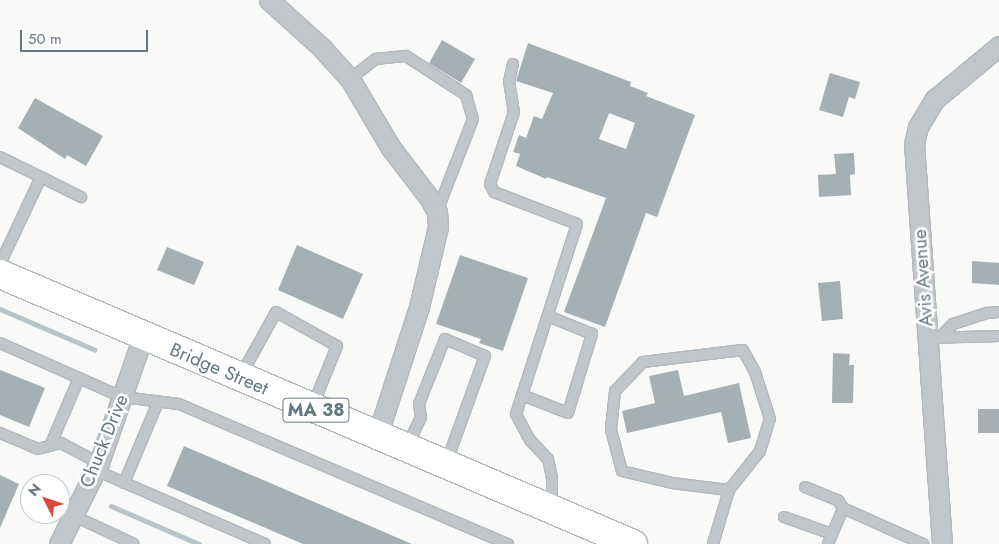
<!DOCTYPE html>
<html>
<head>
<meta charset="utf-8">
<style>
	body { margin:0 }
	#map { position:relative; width:999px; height:544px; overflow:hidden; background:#f9f9f7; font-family:Jost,sans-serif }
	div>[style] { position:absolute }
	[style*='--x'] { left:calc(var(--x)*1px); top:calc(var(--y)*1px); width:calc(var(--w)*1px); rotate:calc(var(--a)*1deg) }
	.stream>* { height:5px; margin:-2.5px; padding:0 2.5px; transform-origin:2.5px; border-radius:2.5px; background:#b8c5c8 }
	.building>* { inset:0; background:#a5b0b4 }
	.roads { filter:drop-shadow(1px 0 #b2b8bb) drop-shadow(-1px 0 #b2b8bb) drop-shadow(0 1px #b2b8bb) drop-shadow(0 -1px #b2b8bb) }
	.lane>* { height:10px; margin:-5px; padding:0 5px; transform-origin:5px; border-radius:5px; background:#c0c6c9 }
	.street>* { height:19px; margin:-9.5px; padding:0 9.5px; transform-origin:9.5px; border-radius:9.5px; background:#c0c6c9 }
	.primary>* { height:28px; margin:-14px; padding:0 14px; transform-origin:14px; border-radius:14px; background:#fff }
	span { translate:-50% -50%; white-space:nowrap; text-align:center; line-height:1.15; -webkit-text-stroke:5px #fff; paint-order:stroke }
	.shield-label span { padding:1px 4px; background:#fff; border:1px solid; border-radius:4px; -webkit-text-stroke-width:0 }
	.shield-label { font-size:18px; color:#667881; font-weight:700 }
	.street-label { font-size:19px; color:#667881 }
	.north { position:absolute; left:20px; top:474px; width:50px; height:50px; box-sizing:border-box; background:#fff; border:1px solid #c2c9cd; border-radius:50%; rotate:311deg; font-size:14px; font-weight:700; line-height:20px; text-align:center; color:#667881 }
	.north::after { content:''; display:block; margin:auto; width:18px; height:22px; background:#da4937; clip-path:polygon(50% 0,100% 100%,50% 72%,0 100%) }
	.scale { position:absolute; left:20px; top:30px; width:128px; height:22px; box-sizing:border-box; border:2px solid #667881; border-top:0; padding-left:6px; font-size:15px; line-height:18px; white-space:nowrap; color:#667881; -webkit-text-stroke:4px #fff; paint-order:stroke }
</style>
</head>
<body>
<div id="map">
	<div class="stream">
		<i style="--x:0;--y:309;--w:103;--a:23.3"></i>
		<i style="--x:111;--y:506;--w:96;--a:23.4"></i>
	</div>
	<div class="building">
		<i style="clip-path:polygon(442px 40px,475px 59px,461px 83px,429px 63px)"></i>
		<i style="clip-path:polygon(evenodd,528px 43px,631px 82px,630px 86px,648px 93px,646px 96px,695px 115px,657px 217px,646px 213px,605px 327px,564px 312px,606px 198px,547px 177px,546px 179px,516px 166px,520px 154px,513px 152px,519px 135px,526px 138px,534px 116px,542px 119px,553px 93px,516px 81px,528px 43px,609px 113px,635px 123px,626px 149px,599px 139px,609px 113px)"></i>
		<i style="clip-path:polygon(830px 73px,860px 82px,855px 99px,849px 97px,843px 117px,819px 110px)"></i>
		<i style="clip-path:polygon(35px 98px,103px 136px,86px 166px,67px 155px,65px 159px,18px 128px)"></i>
		<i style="clip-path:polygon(854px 153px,855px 174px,850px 175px,851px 195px,819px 197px,818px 175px,836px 174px,834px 154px)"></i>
		<i style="clip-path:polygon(297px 245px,363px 274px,343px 319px,278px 290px)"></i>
		<i style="clip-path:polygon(167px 247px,204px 262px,194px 285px,157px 270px)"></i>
		<i style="clip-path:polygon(460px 255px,528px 278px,503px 351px,479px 343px,481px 339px,436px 324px)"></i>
		<i style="clip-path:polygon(972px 261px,999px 263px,999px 285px,972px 283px)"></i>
		<i style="clip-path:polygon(840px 281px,843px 319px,822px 321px,818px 283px)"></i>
		<i style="clip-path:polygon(833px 353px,850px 354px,849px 365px,854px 365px,853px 403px,832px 403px)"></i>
		<i style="clip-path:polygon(0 370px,45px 388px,29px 427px,0 415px)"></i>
		<i style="clip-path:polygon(678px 370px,684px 396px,739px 383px,751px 438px,728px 443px,721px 412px,627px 433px,622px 411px,655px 403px,649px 376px)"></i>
		<i style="clip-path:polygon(978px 409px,999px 409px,999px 433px,978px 433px)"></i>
		<i style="clip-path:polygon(184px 446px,412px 544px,303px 544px,167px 486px)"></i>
		<i style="clip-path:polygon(0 475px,19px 484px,0 528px)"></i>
	</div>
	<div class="roads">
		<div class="lane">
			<i style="--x:513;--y:64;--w:17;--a:103"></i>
			<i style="--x:509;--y:81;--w:31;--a:81"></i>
			<i style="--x:514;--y:112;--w:76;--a:108.4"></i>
			<i style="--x:490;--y:184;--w:9;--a:63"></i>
			<i style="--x:494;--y:192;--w:89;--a:21.1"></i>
			<i style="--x:577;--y:224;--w:200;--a:107.8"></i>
			<i style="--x:516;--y:414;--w:30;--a:62"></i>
			<i style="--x:530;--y:440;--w:26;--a:47"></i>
			<i style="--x:548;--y:459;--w:19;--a:78"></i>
			<i style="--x:552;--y:478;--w:28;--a:90"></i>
			<i style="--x:350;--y:79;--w:33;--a:-38"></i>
			<i style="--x:376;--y:59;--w:30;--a:-6"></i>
			<i style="--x:406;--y:56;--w:72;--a:33"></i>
			<i style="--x:466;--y:95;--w:25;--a:74"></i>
			<i style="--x:473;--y:119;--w:100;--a:111.2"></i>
			<i style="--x:0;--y:157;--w:46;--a:26"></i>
			<i style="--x:41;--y:177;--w:96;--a:115.2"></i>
			<i style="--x:41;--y:177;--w:45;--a:26.6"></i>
			<i style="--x:927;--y:338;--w:72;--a:-1.6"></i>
			<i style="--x:939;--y:338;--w:20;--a:-45"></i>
			<i style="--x:953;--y:324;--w:36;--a:-18"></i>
			<i style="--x:987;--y:313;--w:12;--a:-5"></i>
			<i style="--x:0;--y:343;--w:133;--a:23.9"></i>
			<i style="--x:122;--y:397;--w:57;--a:7"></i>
			<i style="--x:179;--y:404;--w:358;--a:23.1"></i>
			<i style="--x:240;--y:377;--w:74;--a:-61"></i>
			<i style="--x:276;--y:312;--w:70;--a:29.1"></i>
			<i style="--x:337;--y:346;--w:64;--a:112.1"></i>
			<i style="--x:522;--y:395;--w:49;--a:21.4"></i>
			<i style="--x:568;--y:413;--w:83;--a:-73.1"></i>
			<i style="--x:592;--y:334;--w:48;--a:-157.8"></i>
			<i style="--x:0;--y:433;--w:41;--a:22.8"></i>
			<i style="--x:38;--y:449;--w:24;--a:-15"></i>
			<i style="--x:61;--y:443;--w:43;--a:27.8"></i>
			<i style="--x:50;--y:446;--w:74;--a:-66.9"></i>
			<i style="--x:407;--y:446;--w:32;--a:-64"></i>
			<i style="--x:421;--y:417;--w:13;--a:-99"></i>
			<i style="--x:419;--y:404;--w:70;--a:-68.2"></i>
			<i style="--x:445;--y:339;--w:43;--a:23"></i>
			<i style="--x:485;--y:356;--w:115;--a:109.9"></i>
			<i style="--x:95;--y:470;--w:185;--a:23.5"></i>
			<i style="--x:124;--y:483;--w:88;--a:-67.2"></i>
			<i style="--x:805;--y:487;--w:35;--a:22"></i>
			<i style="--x:838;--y:500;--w:9;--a:58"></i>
			<i style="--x:72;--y:515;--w:68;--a:25.1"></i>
			<i style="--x:784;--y:517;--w:51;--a:19.5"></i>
			<i style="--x:713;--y:544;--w:56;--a:-73.5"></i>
			<i style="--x:729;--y:490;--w:50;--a:-51.5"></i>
			<i style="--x:760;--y:451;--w:34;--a:-73"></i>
			<i style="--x:770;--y:419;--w:49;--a:-107.7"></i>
			<i style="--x:755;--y:372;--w:25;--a:-119"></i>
			<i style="--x:743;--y:350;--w:101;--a:173.2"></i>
			<i style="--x:643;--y:362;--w:40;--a:134"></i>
			<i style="--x:615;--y:391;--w:39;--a:96"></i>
			<i style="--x:611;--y:430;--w:42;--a:75"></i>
			<i style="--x:622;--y:471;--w:51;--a:13.5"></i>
			<i style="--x:672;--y:483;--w:57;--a:7"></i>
			<i style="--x:828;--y:544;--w:39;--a:-67"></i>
			<i style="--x:843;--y:508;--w:88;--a:24.2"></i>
		</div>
		<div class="street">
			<i style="--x:269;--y:0;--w:70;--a:42.1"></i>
			<i style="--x:321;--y:47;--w:43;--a:47.8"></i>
			<i style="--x:350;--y:79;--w:80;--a:59.3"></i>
			<i style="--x:391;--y:148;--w:64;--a:52.6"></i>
			<i style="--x:430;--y:199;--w:15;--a:62"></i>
			<i style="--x:437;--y:212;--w:15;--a:86"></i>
			<i style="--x:438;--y:227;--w:82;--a:103.4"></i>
			<i style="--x:419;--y:307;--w:136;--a:108"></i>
			<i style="--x:59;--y:544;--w:90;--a:-63.7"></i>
			<i style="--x:99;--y:463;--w:134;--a:-70.9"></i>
			<i style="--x:942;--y:544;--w:401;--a:-94"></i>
			<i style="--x:914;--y:144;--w:17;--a:-77"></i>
			<i style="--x:918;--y:127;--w:33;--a:-59"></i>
			<i style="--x:935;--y:99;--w:83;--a:-39.6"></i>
		</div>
		<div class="primary">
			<i style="--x:0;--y:274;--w:688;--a:23.1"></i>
		</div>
	</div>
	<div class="shield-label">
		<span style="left:316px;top:410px">MA 38</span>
	</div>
	<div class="street-label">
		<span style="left:923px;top:278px;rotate:-94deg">Avis Avenue</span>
		<span style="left:219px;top:369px;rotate:23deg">Bridge Street</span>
		<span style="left:104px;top:441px;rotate:-68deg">Chuck Drive</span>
	</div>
	<div class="north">N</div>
	<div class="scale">50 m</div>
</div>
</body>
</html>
